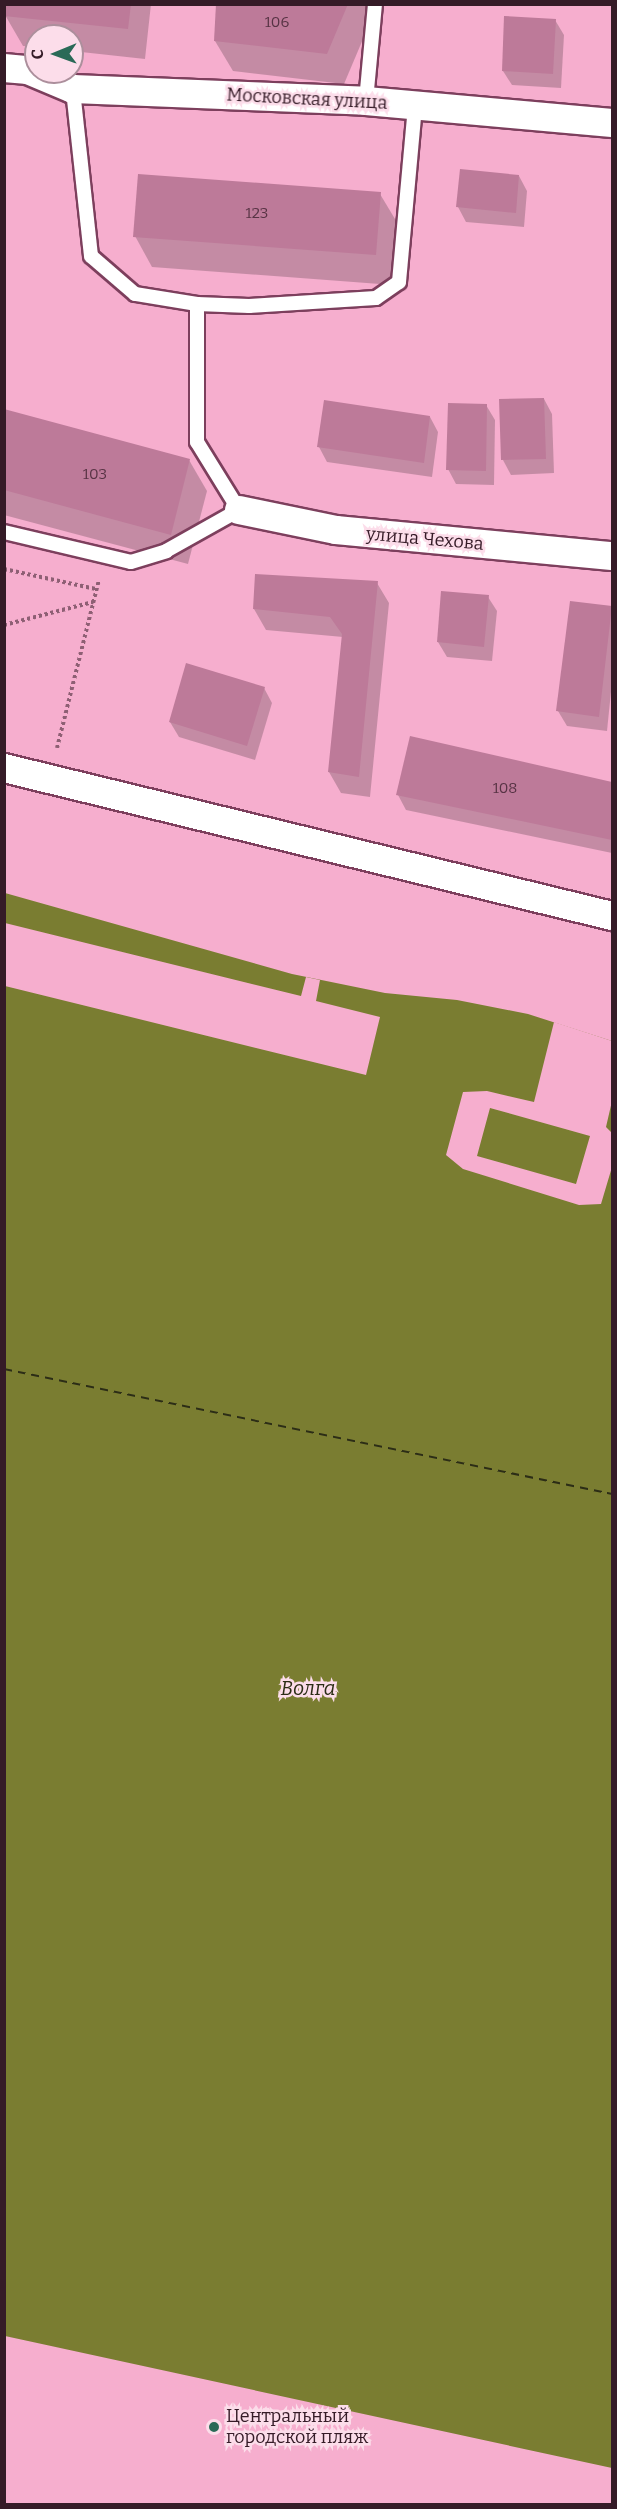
<!DOCTYPE html>
<html>
<head>
<meta charset="utf-8">
<style>
	body { margin:0 }
	#map { position:relative; width:617px; height:2509px; overflow:hidden; background:#f6aece; font-family:Bitter,serif }
	div>[style] { position:absolute }
	[style*='--x'] { left:calc(var(--x)*1px); top:calc(var(--y)*1px); width:calc(var(--w)*1px); rotate:calc(var(--a)*1deg) }
	.water>* { inset:0; background:#7a7d31 }
	.pier>* { inset:0; background:#f6aece }
	.shadow>* { inset:0; background:#0003 }
	.ferry>* { height:1.5px; margin-top:-0.75px; transform-origin:0; background:repeating-linear-gradient(90deg,#2c2d16 0 8px,transparent 0 14px) }
	.building>* { inset:0; background:#bd7a99 }
	.path>* { height:4px; margin-top:-2px; transform-origin:0; background:repeating-linear-gradient(90deg,#8e5f74 0 3px,transparent 0 6px) }
	.roads { filter:drop-shadow(2px 0 #7d3f5d) drop-shadow(-2px 0 #7d3f5d) drop-shadow(0 2px #7d3f5d) drop-shadow(0 -2px #7d3f5d) }
	.service>* { height:14px; margin:-7px; padding:0 7px; transform-origin:7px; border-radius:7px; background:#fff }
	.minor>* { height:28px; margin:-14px; padding:0 14px; transform-origin:14px; border-radius:14px; background:#fff }
	.dots>* { width:16px; height:16px; translate:-50% -50%; box-sizing:border-box; border:3px solid #fcddea; border-radius:50% }
	span { translate:-50% -50%; white-space:nowrap; text-align:center; line-height:1.15; -webkit-text-stroke:5px #fcddea; paint-order:stroke }
	.number-label { font-size:15px; color:#573344 }
	.number-label span { -webkit-text-stroke-width:0 }
	.street-label { font-size:18px; color:#351b27 }
	.poi-label { font-size:18px; color:#351b27 }
	.left { translate:0 -50%; text-align:left }
	.water-label { font-size:20px; color:#2c2d16; font-style:italic }
	.frame { position:absolute; inset:0; border:6px solid #351b27; pointer-events:none }
	.north { position:absolute; left:24px; top:24px; width:60px; height:60px; box-sizing:border-box; background:#fcddea; border:2px solid #ac8f9c; border-radius:50%; rotate:269deg; font-size:16px; font-weight:700; line-height:24px; text-align:center; color:#351b27 }
	.north::after { content:''; display:block; margin:auto; width:21px; height:27px; background:#2a6a57; clip-path:polygon(50% 0,100% 100%,50% 72%,0 100%) }
</style>
</head>
<body>
<div id="map">
	<div class="water">
		<i style="clip-path:polygon(5px 893px,292px 974px,385px 993px,457px 1000px,528px 1014px,612px 1041px,612px 2468px,5px 2336px)"></i>
	</div>
	<div class="pier">
		<i style="clip-path:polygon(5px 923px,301px 996px,306px 977px,320px 980px,316px 1001px,380px 1017px,366px 1075px,5px 986px)"></i>
		<i style="clip-path:polygon(evenodd,554px 1022px,612px 1041px,612px 1101px,606px 1127px,612px 1133px,612px 1167px,601px 1204px,579px 1205px,463px 1169px,446px 1155px,463px 1092px,487px 1091px,534px 1102px,554px 1022px,490px 1108px,590px 1136px,576px 1184px,477px 1156px,490px 1108px)"></i>
	</div>
	<div class="shadow">
		<i style="clip-path:polygon(4px 4px,151px 4px,145px 59px,72px 51px,72px 36px,36px 36px,36px 47px,23px 46px,5px 15px)"></i>
		<i style="clip-path:polygon(368px 4px,366px 32px,344px 84px,233px 71px,215px 41px,218px 5px)"></i>
		<i style="clip-path:polygon(555px 20px,564px 35px,561px 88px,512px 85px,503px 71px)"></i>
		<i style="clip-path:polygon(519px 176px,527px 191px,524px 227px,466px 222px,458px 207px)"></i>
		<i style="clip-path:polygon(380px 194px,398px 224px,393px 285px,152px 267px,135px 236px)"></i>
		<i style="clip-path:polygon(544px 399px,552px 414px,554px 473px,511px 475px,503px 460px)"></i>
		<i style="clip-path:polygon(486px 405px,495px 420px,494px 485px,456px 484px,448px 469px)"></i>
		<i style="clip-path:polygon(4px 411px,189px 460px,207px 491px,188px 564px,4px 515px)"></i>
		<i style="clip-path:polygon(430px 417px,438px 432px,432px 477px,327px 462px,319px 447px)"></i>
		<i style="clip-path:polygon(377px 583px,389px 603px,370px 797px,341px 793px,329px 772px,343px 637px,266px 630px,254px 609px)"></i>
		<i style="clip-path:polygon(488px 597px,497px 611px,492px 661px,447px 657px,438px 642px)"></i>
		<i style="clip-path:polygon(611px 608px,612px 682px,607px 731px,567px 726px,558px 711px)"></i>
		<i style="clip-path:polygon(264px 688px,272px 703px,255px 760px,179px 737px,170px 722px)"></i>
		<i style="clip-path:polygon(411px 738px,612px 783px,612px 853px,406px 810px,398px 795px)"></i>
	</div>
	<div class="ferry">
		<i style="--x:4;--y:1369;--w:621;--a:11.62"></i>
	</div>
	<div class="building">
		<i style="clip-path:polygon(4px 4px,131px 4px,128px 29px,4px 16px)"></i>
		<i style="clip-path:polygon(216px 4px,348px 4px,327px 54px,214px 41px)"></i>
		<i style="clip-path:polygon(504px 16px,556px 19px,553px 74px,502px 71px)"></i>
		<i style="clip-path:polygon(460px 169px,519px 175px,516px 213px,456px 207px)"></i>
		<i style="clip-path:polygon(138px 174px,381px 192px,376px 255px,133px 237px)"></i>
		<i style="clip-path:polygon(544px 398px,546px 459px,501px 460px,499px 399px)"></i>
		<i style="clip-path:polygon(324px 400px,430px 416px,424px 463px,317px 447px)"></i>
		<i style="clip-path:polygon(448px 403px,487px 404px,486px 471px,446px 470px)"></i>
		<i style="clip-path:polygon(4px 409px,190px 459px,171px 535px,4px 490px)"></i>
		<i style="clip-path:polygon(255px 574px,378px 581px,359px 777px,328px 772px,342px 634px,330px 617px,253px 609px)"></i>
		<i style="clip-path:polygon(441px 591px,489px 595px,484px 647px,437px 642px)"></i>
		<i style="clip-path:polygon(570px 601px,612px 606px,599px 717px,556px 711px)"></i>
		<i style="clip-path:polygon(186px 663px,265px 687px,247px 746px,169px 722px)"></i>
		<i style="clip-path:polygon(410px 736px,612px 782px,612px 840px,396px 795px)"></i>
	</div>
	<div class="path">
		<i style="--x:4;--y:569;--w:94;--a:12.3"></i>
		<i style="--x:4;--y:625;--w:92;--a:-14.5"></i>
		<i style="--x:57;--y:748;--w:173;--a:-76"></i>
	</div>
	<div class="roads">
		<div class="service">
			<i style="--x:366;--y:101;--w:97;--a:-84.7"></i>
			<i style="--x:197;--y:304;--w:52;--a:2.2"></i>
			<i style="--x:249;--y:306;--w:127;--a:-3.6"></i>
			<i style="--x:376;--y:298;--w:28;--a:-35"></i>
			<i style="--x:399;--y:282;--w:178;--a:-84.8"></i>
			<i style="--x:4;--y:532;--w:130;--a:13.3"></i>
			<i style="--x:131;--y:562;--w:37;--a:-17"></i>
			<i style="--x:166;--y:551;--w:84;--a:-29.3"></i>
			<i style="--x:239;--y:510;--w:80;--a:-121.7"></i>
			<i style="--x:197;--y:442;--w:138;--a:-90"></i>
			<i style="--x:197;--y:304;--w:63;--a:-170.8"></i>
			<i style="--x:135;--y:294;--w:58;--a:-139.2"></i>
			<i style="--x:91;--y:256;--w:168;--a:-96.2"></i>
		</div>
		<div class="minor">
			<i style="--x:4;--y:68;--w:24;--a:5"></i>
			<i style="--x:28;--y:70;--w:49;--a:22.9"></i>
			<i style="--x:73;--y:89;--w:293;--a:2.3"></i>
			<i style="--x:366;--y:101;--w:247;--a:5.1"></i>
			<i style="--x:239;--y:510;--w:99;--a:11.7"></i>
			<i style="--x:336;--y:530;--w:277;--a:5.4"></i>
			<i style="--x:4;--y:768;--w:626;--a:13.68"></i>
		</div>
	</div>
	<div class="dots">
		<i style="left:214px;top:2427px;background:#2a6a57"></i>
	</div>
	<div class="number-label">
		<span style="left:277px;top:23px">106</span>
		<span style="left:257px;top:214px">123</span>
		<span style="left:95px;top:475px">103</span>
		<span style="left:505px;top:789px">108</span>
	</div>
	<div class="street-label">
		<span style="left:307px;top:99px;rotate:3deg">Московская улица</span>
		<span style="left:425px;top:539px;rotate:5deg">улица Чехова</span>
	</div>
	<div class="poi-label">
		<span class="left" style="left:226px;top:2427px">Центральный<br>городской пляж</span>
	</div>
	<div class="water-label">
		<span style="left:308px;top:1688px">Волга</span>
	</div>
	<div class="frame"></div>
	<div class="north">С</div>
</div>
</body>
</html>
